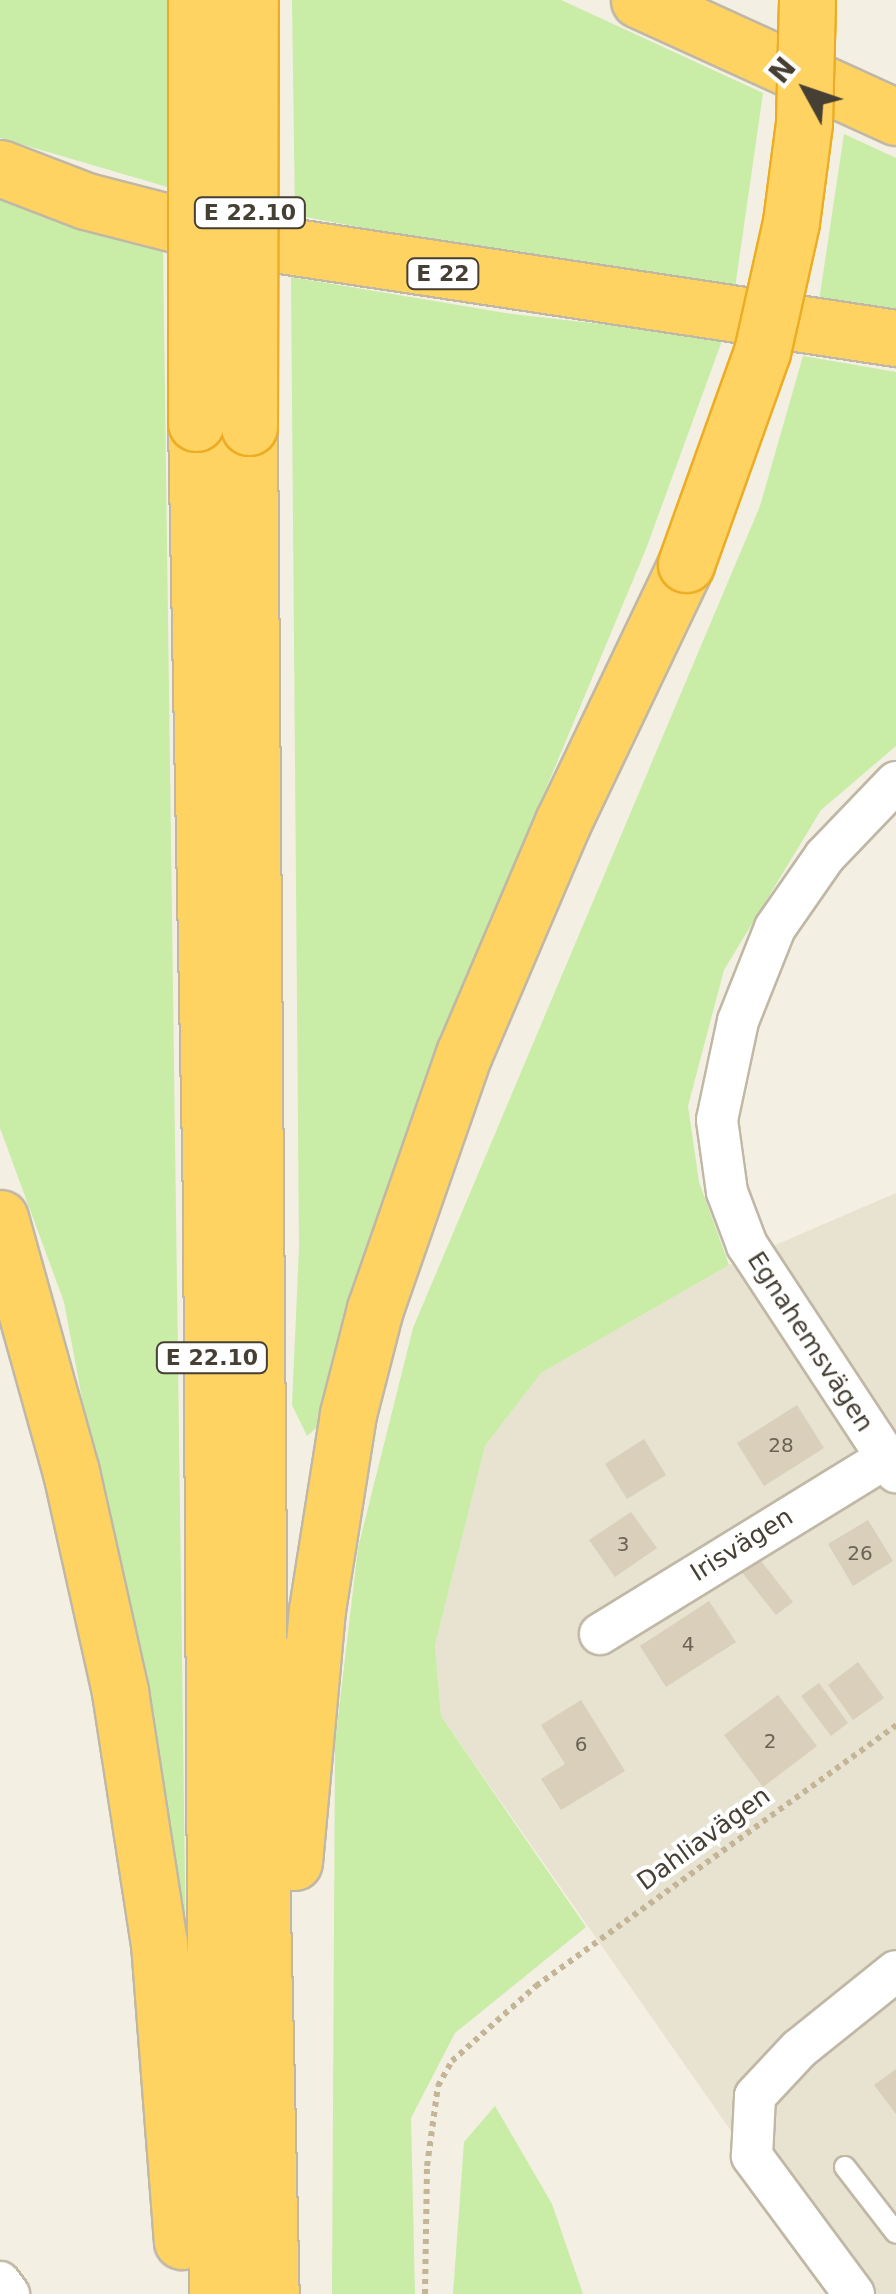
<!DOCTYPE html>
<html>
<head>
<meta charset="utf-8">
<style>
	body { margin:0 }
	#map { position:relative; width:896px; height:2294px; overflow:hidden; background:#f3efe3; font-family:"DejaVu Sans",sans-serif }
	div>[style] { position:absolute }
	[style*='--x'] { left:calc(var(--x)*1px); top:calc(var(--y)*1px); width:calc(var(--w)*1px); rotate:calc(var(--a)*1deg) }
	.residential>* { inset:0; background:#e8e2d1 }
	.green>* { inset:0; background:#c9eca7 }
	.building>* { inset:0; background:#d9cfba }
	.path>* { height:6px; margin-top:-3px; transform-origin:0; background:repeating-linear-gradient(90deg,#c3b595 0 5px,transparent 0 10px) }
	.roads { filter:drop-shadow(2px 0 #c0b8a5) drop-shadow(-2px 0 #c0b8a5) drop-shadow(0 2px #c0b8a5) drop-shadow(0 -2px #c0b8a5) }
	.lane>* { height:20px; margin:-10px; padding:0 10px; transform-origin:10px; border-radius:10px; background:#fff }
	.street>* { height:40px; margin:-20px; padding:0 20px; transform-origin:20px; border-radius:20px; background:#fff }
	.highway>* { height:55px; margin:-27.5px; padding:0 27.5px; transform-origin:27.5px; border-radius:27.5px; background:#ffd362 }
	.bridges { filter:drop-shadow(2px 0 #ecad25) drop-shadow(-2px 0 #ecad25) drop-shadow(0 2px #ecad25) drop-shadow(0 -2px #ecad25) }
	.highway-bridge>* { height:55px; margin:-27.5px; padding:0 27.5px; transform-origin:27.5px; border-radius:27.5px; background:#ffd362 }
	span { translate:-50% -50%; white-space:nowrap; text-align:center; line-height:1.15; -webkit-text-stroke:8px #fff; paint-order:stroke }
	.number-label { font-size:20px; color:#6b6355 }
	.number-label span { -webkit-text-stroke-width:0 }
	.shield-label span { padding:2px 8px; background:#fff; border:2px solid; border-radius:8px; -webkit-text-stroke-width:0 }
	.shield-label { font-size:22px; color:#463f33; font-weight:700 }
	.street-label { font-size:25px; color:#463f33 }
	.north { position:absolute; left:756px; top:40px; width:100px; height:100px; -webkit-text-stroke:8px #fff; paint-order:stroke; rotate:310deg; font-size:28px; font-weight:700; line-height:40px; text-align:center; color:#463f33 }
	.north::after { content:''; display:block; margin:auto; width:35px; height:45px; background:#463f33; clip-path:polygon(50% 0,100% 100%,50% 72%,0 100%) }
</style>
</head>
<body>
<div id="map">
	<div class="residential">
		<i style="clip-path:polygon(896px 1193px,896px 2294px,845px 2294px,441px 1716px,435px 1645px,485px 1446px,541px 1373px,729px 1265px)"></i>
	</div>
	<div class="green">
		<i style="clip-path:polygon(0 0,167px 0,171px 188px,0 138px)"></i>
		<i style="clip-path:polygon(292px 0,561px 0,763px 93px,735px 288px,478px 250px,295px 215px)"></i>
		<i style="clip-path:polygon(844px 134px,896px 158px,896px 314px,819px 301px)"></i>
		<i style="clip-path:polygon(0 190px,163px 247px,186px 1955px,64px 1302px,0 1128px)"></i>
		<i style="clip-path:polygon(291px 277px,512px 314px,723px 338px,646px 549px,431px 1064px,325px 1420px,307px 1436px,292px 1405px,299px 1248px)"></i>
		<i style="clip-path:polygon(803px 356px,896px 372px,896px 746px,821px 810px,724px 970px,688px 1106px,699px 1182px,729px 1265px,541px 1373px,485px 1446px,435px 1645px,441px 1716px,586px 1927px,455px 2033px,411px 2118px,415px 2294px,332px 2294px,335px 1743px,358px 1548px,413px 1328px,760px 506px)"></i>
		<i style="clip-path:polygon(495px 2106px,552px 2204px,583px 2294px,453px 2294px,464px 2142px)"></i>
	</div>
	<div class="building">
		<i style="clip-path:polygon(797px 1405px,824px 1448px,764px 1486px,737px 1443px)"></i>
		<i style="clip-path:polygon(644px 1439px,666px 1475px,627px 1499px,605px 1464px)"></i>
		<i style="clip-path:polygon(631px 1512px,657px 1548px,615px 1577px,589px 1540px)"></i>
		<i style="clip-path:polygon(868px 1520px,893px 1561px,853px 1586px,828px 1544px)"></i>
		<i style="clip-path:polygon(758px 1557px,793px 1602px,776px 1615px,741px 1571px)"></i>
		<i style="clip-path:polygon(709px 1601px,736px 1642px,666px 1687px,640px 1646px)"></i>
		<i style="clip-path:polygon(858px 1662px,884px 1698px,853px 1720px,828px 1685px)"></i>
		<i style="clip-path:polygon(819px 1683px,848px 1723px,831px 1736px,801px 1696px)"></i>
		<i style="clip-path:polygon(778px 1695px,817px 1746px,763px 1787px,724px 1735px)"></i>
		<i style="clip-path:polygon(581px 1700px,625px 1771px,561px 1810px,541px 1779px,565px 1764px,541px 1725px)"></i>
		<i style="clip-path:polygon(896px 2069px,896px 2114px,874px 2085px)"></i>
	</div>
	<div class="path">
		<i style="--x:425;--y:2294;--w:128;--a:-89.1"></i>
		<i style="--x:427;--y:2166;--w:81;--a:-82.2"></i>
		<i style="--x:438;--y:2086;--w:29;--a:-61"></i>
		<i style="--x:452;--y:2061;--w:113;--a:-41.8"></i>
		<i style="--x:536;--y:1986;--w:445;--a:-35.9"></i>
	</div>
	<div class="roads">
		<div class="lane">
			<i style="--x:845;--y:2167;--w:83;--a:52.3"></i>
		</div>
		<div class="street">
			<i style="--x:896;--y:782;--w:103;--a:133.8"></i>
			<i style="--x:825;--y:856;--w:88;--a:124.8"></i>
			<i style="--x:775;--y:928;--w:100;--a:111.7"></i>
			<i style="--x:738;--y:1021;--w:101;--a:102"></i>
			<i style="--x:717;--y:1120;--w:73;--a:82.1"></i>
			<i style="--x:727;--y:1192;--w:57;--a:69.3"></i>
			<i style="--x:747;--y:1245;--w:272;--a:56.7"></i>
			<i style="--x:600;--y:1634;--w:336;--a:-31.6"></i>
			<i style="--x:0;--y:2282;--w:15;--a:53"></i>
			<i style="--x:854;--y:2294;--w:172;--a:-126.5"></i>
			<i style="--x:752;--y:2156;--w:60;--a:-87.1"></i>
			<i style="--x:755;--y:2096;--w:64;--a:-46.9"></i>
			<i style="--x:799;--y:2049;--w:124;--a:-38.8"></i>
		</div>
		<div class="highway">
			<i style="--x:639;--y:0;--w:282;--a:24.5"></i>
			<i style="--x:0;--y:168;--w:92;--a:21"></i>
			<i style="--x:86;--y:201;--w:140;--a:14.4"></i>
			<i style="--x:222;--y:236;--w:682;--a:8.61"></i>
			<i style="--x:196;--y:423;--w:781;--a:88.9"></i>
			<i style="--x:211;--y:1204;--w:1090;--a:89.68"></i>
			<i style="--x:249;--y:427;--w:1396;--a:89.55"></i>
			<i style="--x:260;--y:1823;--w:471;--a:88.7"></i>
			<i style="--x:0;--y:1218;--w:264;--a:74.4"></i>
			<i style="--x:71;--y:1472;--w:225;--a:77.4"></i>
			<i style="--x:120;--y:1692;--w:254;--a:81.2"></i>
			<i style="--x:159;--y:1943;--w:299;--a:85.6"></i>
			<i style="--x:294;--y:1862;--w:253;--a:-84.8"></i>
			<i style="--x:317;--y:1610;--w:198;--a:-81"></i>
			<i style="--x:348;--y:1414;--w:108;--a:-75.6"></i>
			<i style="--x:375;--y:1309;--w:270;--a:-70.8"></i>
			<i style="--x:464;--y:1054;--w:252;--a:-66.9"></i>
			<i style="--x:563;--y:822;--w:286;--a:-64.5"></i>
		</div>
	</div>
	<div class="bridges">
		<div class="highway-bridge">
			<i style="--x:196;--y:0;--w:423;--a:90"></i>
			<i style="--x:249;--y:427;--w:427;--a:-89.9"></i>
			<i style="--x:686;--y:564;--w:225;--a:-70.3"></i>
			<i style="--x:762;--y:352;--w:133;--a:-77.4"></i>
			<i style="--x:791;--y:222;--w:100;--a:-82.5"></i>
			<i style="--x:804;--y:123;--w:123;--a:-88.6"></i>
		</div>
	</div>
	<div class="number-label">
		<span style="left:781px;top:1445px">28</span>
		<span style="left:623px;top:1544px">3</span>
		<span style="left:860px;top:1553px">26</span>
		<span style="left:688px;top:1644px">4</span>
		<span style="left:770px;top:1741px">2</span>
		<span style="left:581px;top:1744px">6</span>
	</div>
	<div class="shield-label">
		<span style="left:250px;top:213px">E 22.10</span>
		<span style="left:443px;top:274px">E 22</span>
		<span style="left:212px;top:1358px">E 22.10</span>
	</div>
	<div class="street-label">
		<span style="left:810px;top:1342px;rotate:57deg">Egnahemsvägen</span>
		<span style="left:742px;top:1545px;rotate:-32deg">Irisvägen</span>
		<span style="left:704px;top:1839px;rotate:-36deg">Dahliavägen</span>
	</div>
	<div class="north">N</div>
</div>
</body>
</html>
